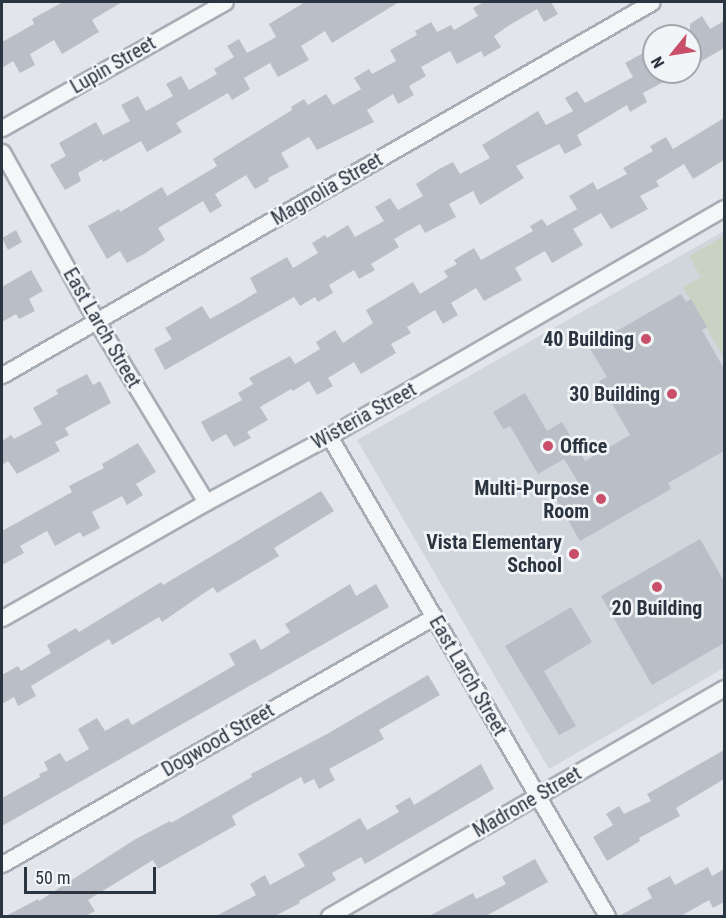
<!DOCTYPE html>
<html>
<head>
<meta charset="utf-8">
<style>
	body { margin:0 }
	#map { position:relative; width:726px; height:918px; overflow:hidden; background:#e2e6ea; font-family:"Roboto Condensed",sans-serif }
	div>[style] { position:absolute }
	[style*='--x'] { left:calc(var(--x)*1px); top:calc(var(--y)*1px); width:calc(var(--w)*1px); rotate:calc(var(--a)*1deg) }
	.built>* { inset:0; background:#d1d5dc }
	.green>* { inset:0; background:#c9d3c4 }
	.building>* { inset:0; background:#babfc7 }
	.roads { filter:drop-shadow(2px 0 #a7adb4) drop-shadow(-2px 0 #a7adb4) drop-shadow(0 2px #a7adb4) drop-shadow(0 -2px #a7adb4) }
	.minor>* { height:15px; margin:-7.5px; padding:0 7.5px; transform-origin:7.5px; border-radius:7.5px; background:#f5f6f8 }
	.dots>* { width:16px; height:16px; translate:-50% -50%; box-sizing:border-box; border:3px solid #f2f5f7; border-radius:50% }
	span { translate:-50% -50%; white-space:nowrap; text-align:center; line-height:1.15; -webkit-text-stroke:5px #f2f5f7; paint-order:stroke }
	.street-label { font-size:20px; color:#2b3541 }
	.poi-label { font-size:20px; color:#2b3541; font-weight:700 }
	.right { translate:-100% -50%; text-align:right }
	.left { translate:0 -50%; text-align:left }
	.frame { position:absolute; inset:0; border:3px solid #2b3541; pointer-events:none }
	.north { position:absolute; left:642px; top:24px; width:60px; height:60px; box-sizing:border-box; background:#f2f5f7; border:2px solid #a2a8ae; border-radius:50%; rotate:240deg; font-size:16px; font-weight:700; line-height:24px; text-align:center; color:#2b3541 }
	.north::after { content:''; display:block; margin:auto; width:21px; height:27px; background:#c84e69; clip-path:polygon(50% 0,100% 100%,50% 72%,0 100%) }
	.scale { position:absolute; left:24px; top:867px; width:132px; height:27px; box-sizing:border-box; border:3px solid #2b3541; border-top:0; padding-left:8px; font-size:18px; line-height:21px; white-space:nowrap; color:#2b3541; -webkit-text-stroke:4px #f2f5f7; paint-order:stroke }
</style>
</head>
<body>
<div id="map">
	<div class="built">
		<i style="clip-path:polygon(724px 231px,724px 668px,549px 769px,357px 440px)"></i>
	</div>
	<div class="green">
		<i style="clip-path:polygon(724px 236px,724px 358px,683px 287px,701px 277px,689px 256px)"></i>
	</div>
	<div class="building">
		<i style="clip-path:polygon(63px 2px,122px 2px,92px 20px,99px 32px,62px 54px,54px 40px,30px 54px,35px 65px,20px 73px,13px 61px,2px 68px,2px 42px,34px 24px,32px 19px)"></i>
		<i style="clip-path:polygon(305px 2px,399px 2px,332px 43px,325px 31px,301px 46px,309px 60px,278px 77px,270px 63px,244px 78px,250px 89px,232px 100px,228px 93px,176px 123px,182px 132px,147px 152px,141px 141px,103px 162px,102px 159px,78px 173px,81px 181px,65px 190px,50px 165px,66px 156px,59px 143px,96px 122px,103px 135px,130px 121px,121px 105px,138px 96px,146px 111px,173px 96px,166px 84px,181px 76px,189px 90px,217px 74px,214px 69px,234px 57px,227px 46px,239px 39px,247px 53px,276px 37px,269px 24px)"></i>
		<i style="clip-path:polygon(484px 2px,551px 2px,558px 14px,544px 22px,537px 9px,508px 26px,494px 36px,501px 47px,484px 57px,481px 51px,457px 64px,450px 51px,421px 67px,426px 76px,409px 86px,414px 95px,398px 104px,393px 94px,367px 110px,374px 122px,317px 150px,309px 137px,281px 153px,289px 167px,268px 178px,269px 181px,255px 189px,246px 175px,215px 194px,222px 206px,210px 213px,203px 201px,158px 228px,165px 240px,144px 254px,127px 263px,120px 251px,107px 259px,88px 226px,119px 209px,120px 212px,162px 187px,167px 196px,217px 166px,213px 159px,292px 110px,291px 107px,304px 99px,308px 105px,326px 94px,333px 105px,361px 89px,354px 78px,369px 69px,372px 74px,396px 61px,390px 50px,417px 35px,415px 31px,431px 22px,437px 32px,451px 25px,454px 30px,478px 16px,473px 8px)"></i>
		<i style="clip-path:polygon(702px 16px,710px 29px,724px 21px,724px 48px,690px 68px,690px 24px)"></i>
		<i style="clip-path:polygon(654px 47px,654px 72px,682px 72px,643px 93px,647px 102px,630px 112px,627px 105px,577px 135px,582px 145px,565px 154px,559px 144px,516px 166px,524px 178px,480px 205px,473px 191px,449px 204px,456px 217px,425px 233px,420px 224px,394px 239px,399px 247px,371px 264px,375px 270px,359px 279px,354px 270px,329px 285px,333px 293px,318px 302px,315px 297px,300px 306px,294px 297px,165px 370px,154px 349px,172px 339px,165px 328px,202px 306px,210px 319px,239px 303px,257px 292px,250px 278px,287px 257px,293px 268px,318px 253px,312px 243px,325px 235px,327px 238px,348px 225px,355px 237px,384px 221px,375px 207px,390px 198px,398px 210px,423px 196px,416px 184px,439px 169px,453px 162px,460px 174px,490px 158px,482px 145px,538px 111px,546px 125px,573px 111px,565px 98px,577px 91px,585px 103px,633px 77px,625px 63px)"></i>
		<i style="clip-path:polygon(724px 118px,724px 160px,693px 179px,684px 164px,656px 181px,659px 186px,640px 196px,648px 209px,611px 229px,601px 213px,573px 229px,583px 245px,552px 263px,545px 251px,515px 268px,522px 280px,484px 301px,476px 288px,451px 303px,458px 315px,443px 324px,435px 310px,407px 327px,411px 333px,391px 344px,396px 353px,361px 374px,354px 362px,328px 378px,333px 386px,317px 395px,309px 381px,293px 391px,291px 389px,260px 407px,268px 420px,247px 432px,251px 438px,234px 447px,226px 434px,212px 442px,201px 422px,242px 400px,238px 393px,253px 384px,249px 378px,290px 356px,295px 364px,320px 349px,316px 342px,335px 330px,343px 343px,373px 323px,366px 310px,413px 282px,420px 294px,448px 277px,444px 271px,457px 264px,454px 260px,474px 248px,481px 260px,533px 231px,530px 226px,542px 219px,547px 226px,577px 209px,569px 196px,593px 182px,597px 190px,627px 174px,623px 168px,653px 151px,650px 146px,666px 137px,673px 149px)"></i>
		<i style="clip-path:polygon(16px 230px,22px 242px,8px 250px,2px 238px)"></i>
		<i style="clip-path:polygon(31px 270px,43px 291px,29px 299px,35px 311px,19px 319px,16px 314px,2px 322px,2px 287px)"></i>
		<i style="clip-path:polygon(681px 294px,686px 302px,691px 299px,707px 327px,702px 330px,724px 369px,724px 451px,668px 483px,671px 489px,580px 541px,554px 496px,578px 482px,564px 459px,538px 474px,510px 426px,503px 429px,493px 412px,525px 393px,547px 431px,562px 422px,585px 461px,630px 435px,599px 381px,607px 377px,589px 347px)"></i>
		<i style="clip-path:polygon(87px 374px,93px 385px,100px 381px,111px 403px,65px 428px,69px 435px,55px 442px,60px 451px,17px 474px,8px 461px,2px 465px,2px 441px,11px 435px,14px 439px,42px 424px,33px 408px,58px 394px,56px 390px)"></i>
		<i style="clip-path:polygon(138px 443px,156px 472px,136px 484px,143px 495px,127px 505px,122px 496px,92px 512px,100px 528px,83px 537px,80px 532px,55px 546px,47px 531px,20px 546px,24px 553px,2px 565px,2px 531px,72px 492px,69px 486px,104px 468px,102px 464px)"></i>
		<i style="clip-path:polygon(321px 491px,334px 511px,274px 548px,279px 556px,217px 593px,213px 587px,162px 622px,159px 617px,112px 645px,109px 639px,31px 686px,36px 696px,18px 706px,14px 697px,2px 704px,2px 675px,18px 666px,21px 671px,51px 653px,47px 645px,76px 628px,79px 632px,161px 582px,163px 585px)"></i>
		<i style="clip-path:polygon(700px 539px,724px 581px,724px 643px,652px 685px,601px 596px)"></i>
		<i style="clip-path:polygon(350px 584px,356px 596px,376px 584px,389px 607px,2px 826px,2px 798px,40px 777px,39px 774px,48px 770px,44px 762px,60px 753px,66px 762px,89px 749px,78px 729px,97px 718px,105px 731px,128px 718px,132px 725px,235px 665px,229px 654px,255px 639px,261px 650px,290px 632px,285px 624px)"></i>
		<i style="clip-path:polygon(571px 607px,592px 642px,544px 671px,576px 726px,559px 735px,505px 646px)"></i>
		<i style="clip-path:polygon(428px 675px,440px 695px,379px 730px,384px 739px,329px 769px,335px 780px,319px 789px,314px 779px,304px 784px,301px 777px,245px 808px,232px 816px,236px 825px,158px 869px,153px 860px,88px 900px,95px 911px,86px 916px,6px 916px,38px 899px,39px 901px,134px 840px,170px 821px,171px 823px,252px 777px,251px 774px,327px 734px)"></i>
		<i style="clip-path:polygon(724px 750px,724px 779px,676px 808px,680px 816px,639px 838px,640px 841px,607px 861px,593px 837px,613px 825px,606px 814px,619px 806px,624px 814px,651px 801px,647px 794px)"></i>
		<i style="clip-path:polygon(481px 764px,494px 789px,365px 864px,361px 857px,332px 873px,336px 880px,299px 901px,300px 903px,275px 916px,216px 916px,256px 895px,250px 884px,265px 875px,270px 885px,305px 866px,298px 854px,345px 827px,360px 818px,367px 830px,399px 812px,395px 806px,410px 797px,414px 805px)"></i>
		<i style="clip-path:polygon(535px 859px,548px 882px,486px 916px,429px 916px,473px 893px,476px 899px,506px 884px,502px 877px)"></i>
		<i style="clip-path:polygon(708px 867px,712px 876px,724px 869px,724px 902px,713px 908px,709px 900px,681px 916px,619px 916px,652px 898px,647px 888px,670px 876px,675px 885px)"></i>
	</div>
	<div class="roads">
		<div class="minor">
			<i style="--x:2;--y:128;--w:256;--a:-29.5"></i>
			<i style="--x:2;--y:152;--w:195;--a:60.8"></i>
			<i style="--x:97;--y:322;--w:210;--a:58.8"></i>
			<i style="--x:2;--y:375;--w:749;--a:-29.85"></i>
			<i style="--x:329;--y:436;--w:555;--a:59.92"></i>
			<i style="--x:2;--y:618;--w:235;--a:-29.6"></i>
			<i style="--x:206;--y:502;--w:140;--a:-28.2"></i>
			<i style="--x:329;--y:436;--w:456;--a:-30"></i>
			<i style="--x:2;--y:864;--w:498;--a:-29.8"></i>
			<i style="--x:329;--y:916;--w:456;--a:-30"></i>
		</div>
	</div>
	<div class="dots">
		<i style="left:646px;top:339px;background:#c84e69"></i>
		<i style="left:672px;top:394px;background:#c84e69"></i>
		<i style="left:548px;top:446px;background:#c84e69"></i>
		<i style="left:601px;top:499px;background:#c84e69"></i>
		<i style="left:574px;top:554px;background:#c84e69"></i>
		<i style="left:657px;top:587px;background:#c84e69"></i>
	</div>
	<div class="street-label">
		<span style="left:113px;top:65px;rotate:-30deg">Lupin Street</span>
		<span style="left:327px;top:189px;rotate:-30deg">Magnolia Street</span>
		<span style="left:102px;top:328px;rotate:60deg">East Larch Street</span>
		<span style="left:364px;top:416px;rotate:-29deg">Wisteria Street</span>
		<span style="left:468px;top:676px;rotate:60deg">East Larch Street</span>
		<span style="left:218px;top:740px;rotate:-30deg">Dogwood Street</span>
		<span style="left:527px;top:802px;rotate:-30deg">Madrone Street</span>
	</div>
	<div class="poi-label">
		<span class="right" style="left:634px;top:339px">40 Building</span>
		<span class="right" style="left:660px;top:394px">30 Building</span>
		<span class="left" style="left:560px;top:446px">Office</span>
		<span class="right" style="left:589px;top:500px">Multi-Purpose<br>Room</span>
		<span class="right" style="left:562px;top:554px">Vista Elementary<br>School</span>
		<span style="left:657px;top:608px">20 Building</span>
	</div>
	<div class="frame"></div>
	<div class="north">N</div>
	<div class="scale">50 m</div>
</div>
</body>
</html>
